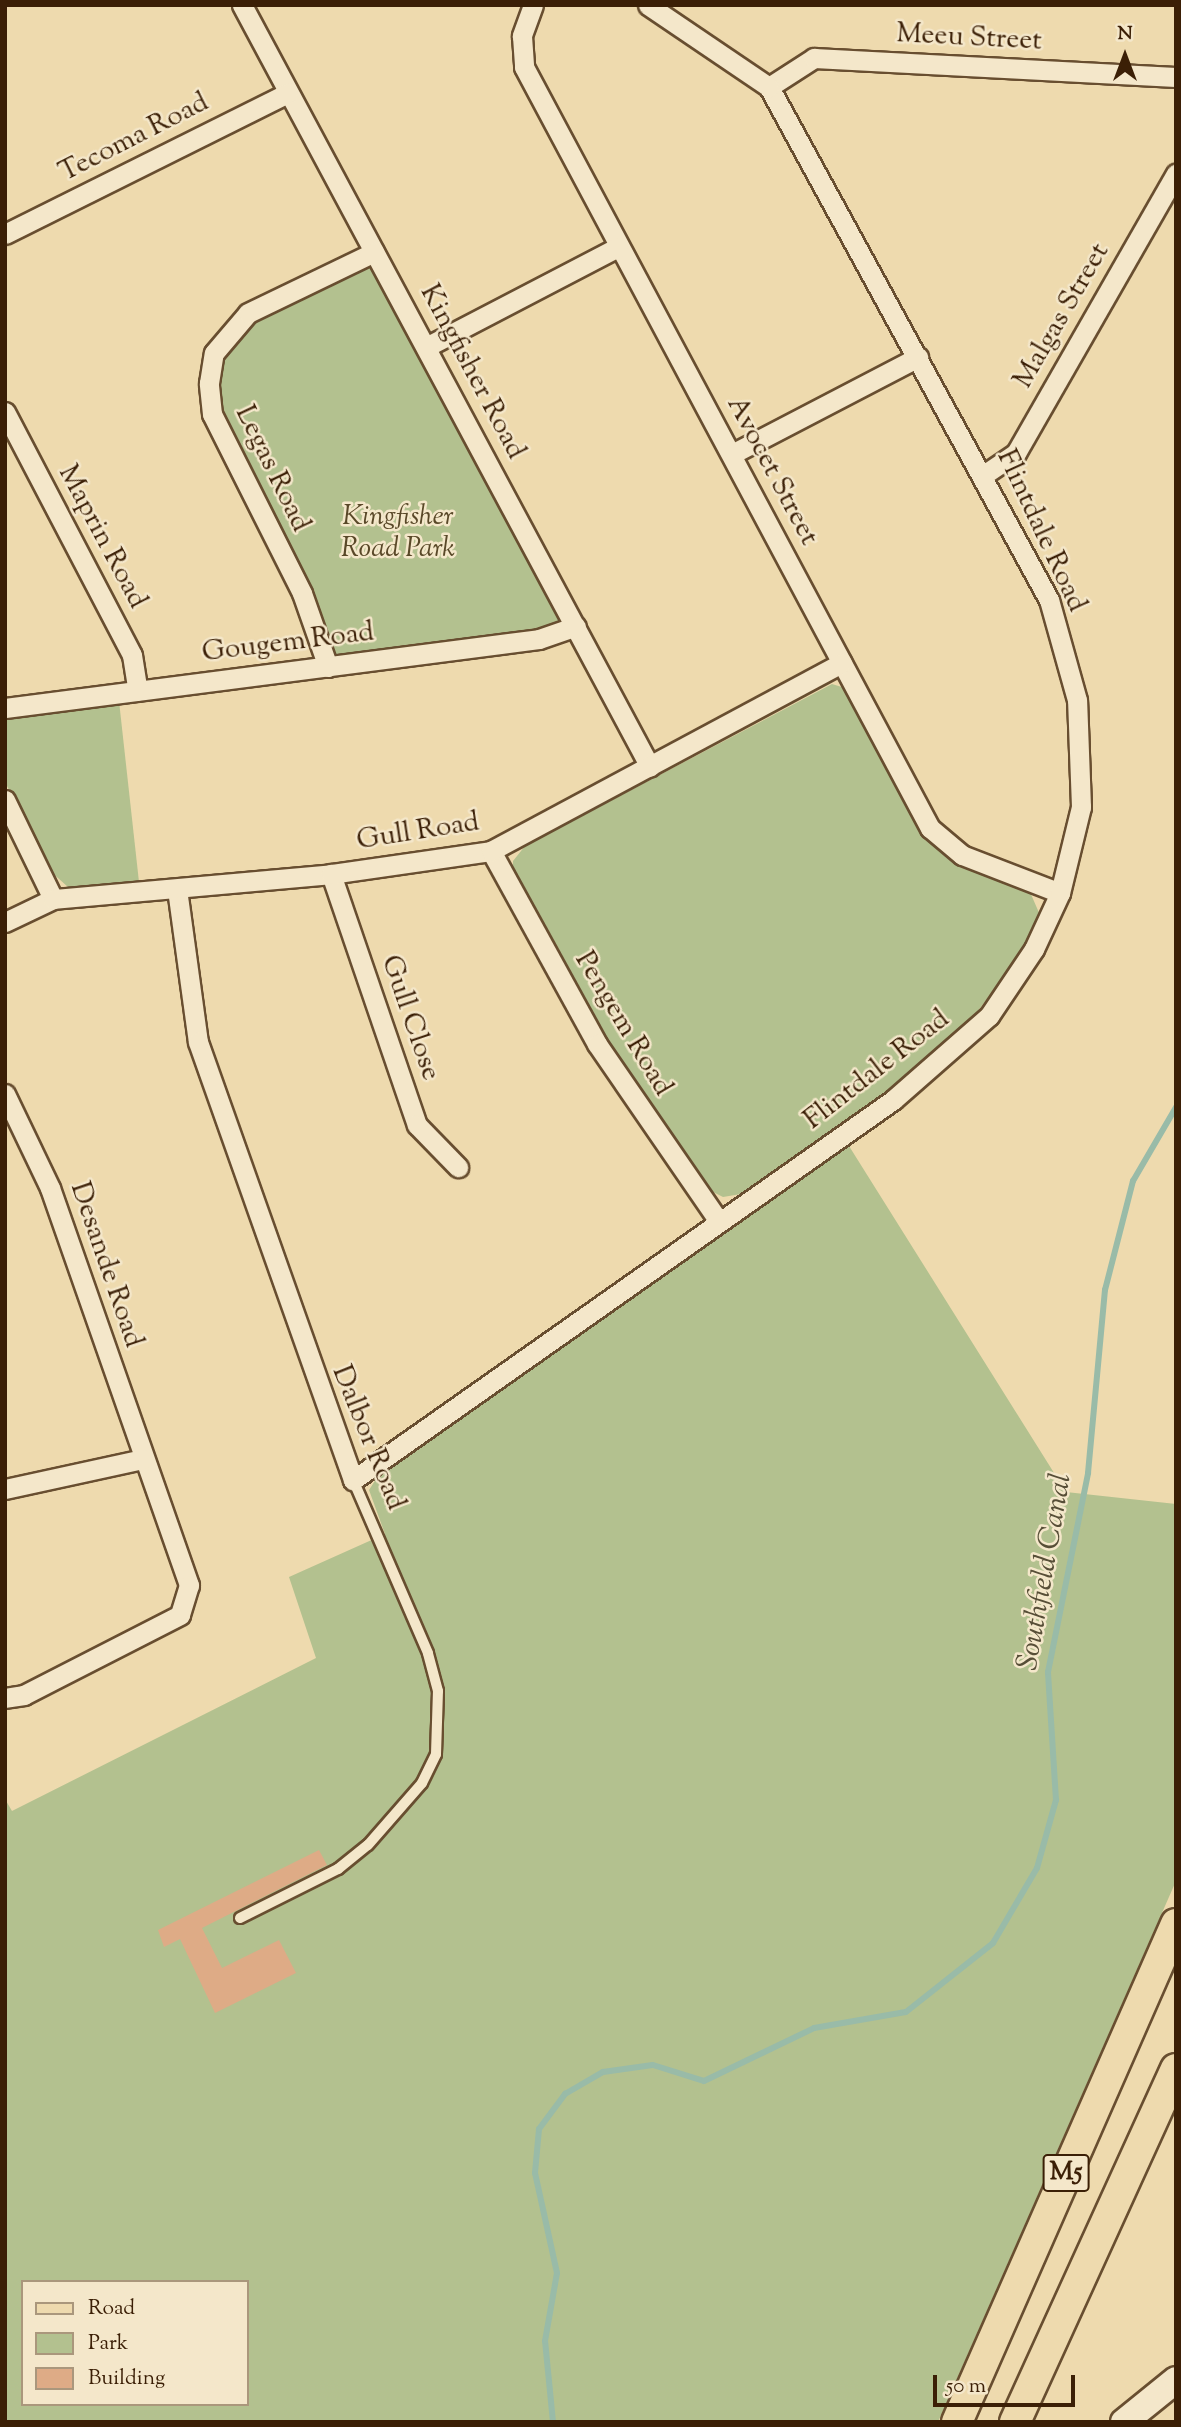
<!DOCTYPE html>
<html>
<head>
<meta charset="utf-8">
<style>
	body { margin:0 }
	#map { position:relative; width:1181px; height:2427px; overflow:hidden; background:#eedaae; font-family:"Sorts Mill Goudy",serif }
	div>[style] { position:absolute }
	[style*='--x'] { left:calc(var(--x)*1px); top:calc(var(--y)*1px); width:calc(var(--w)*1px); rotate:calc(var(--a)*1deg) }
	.green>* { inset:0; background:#b3c18f }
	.stream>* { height:6px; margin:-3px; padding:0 3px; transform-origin:3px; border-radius:3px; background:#99bba8 }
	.building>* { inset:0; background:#deab86 }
	.roads { filter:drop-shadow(2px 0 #684e30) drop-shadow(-2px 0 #684e30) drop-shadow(0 2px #684e30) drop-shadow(0 -2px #684e30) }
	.lane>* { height:10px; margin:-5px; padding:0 5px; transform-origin:5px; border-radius:5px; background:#f4e7ca }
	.street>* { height:19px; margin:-9.5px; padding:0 9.5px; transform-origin:9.5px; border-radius:9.5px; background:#f4e7ca }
	.secondary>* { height:26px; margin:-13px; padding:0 13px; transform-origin:13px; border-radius:13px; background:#f4e7ca }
	.primary>* { height:30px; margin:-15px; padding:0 15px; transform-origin:15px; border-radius:15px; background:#eedaae }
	span { translate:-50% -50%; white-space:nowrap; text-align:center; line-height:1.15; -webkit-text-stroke:5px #f4e7ca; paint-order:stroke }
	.shield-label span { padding:2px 5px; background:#f4e7ca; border:2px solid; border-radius:5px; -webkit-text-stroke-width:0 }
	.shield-label { font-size:26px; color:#3b1f06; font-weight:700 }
	.street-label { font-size:28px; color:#3b1f06 }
	.park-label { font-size:28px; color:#594828; font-style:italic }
	.water-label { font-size:30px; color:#574e37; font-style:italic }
	.frame { position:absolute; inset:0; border:7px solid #3b1f06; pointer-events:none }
	.legend { position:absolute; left:21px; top:2280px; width:228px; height:126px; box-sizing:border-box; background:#f4e7ca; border:2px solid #aa977c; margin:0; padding:9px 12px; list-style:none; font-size:21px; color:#3b1f06 }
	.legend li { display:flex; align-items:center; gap:14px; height:35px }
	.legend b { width:35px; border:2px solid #aa977c }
	.north { position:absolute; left:1090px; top:21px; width:70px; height:70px; -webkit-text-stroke:5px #f4e7ca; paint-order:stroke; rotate:0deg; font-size:19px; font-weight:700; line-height:28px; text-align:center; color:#3b1f06 }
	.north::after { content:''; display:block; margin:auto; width:24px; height:32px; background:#3b1f06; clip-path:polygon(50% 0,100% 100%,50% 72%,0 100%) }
	.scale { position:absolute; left:933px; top:2375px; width:142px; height:32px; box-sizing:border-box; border:4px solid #3b1f06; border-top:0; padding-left:9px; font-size:21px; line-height:24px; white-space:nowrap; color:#3b1f06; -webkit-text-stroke:5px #f4e7ca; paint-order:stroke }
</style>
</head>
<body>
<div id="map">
	<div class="green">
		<i style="clip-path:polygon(374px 252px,576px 626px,328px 667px,212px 414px,209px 383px,228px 331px)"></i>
		<i style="clip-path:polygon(832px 684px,845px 688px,935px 847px,962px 866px,1030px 892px,1040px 915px,1027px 945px,966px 1027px,916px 1071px,741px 1194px,723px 1197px,707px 1189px,620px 1062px,513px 873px,513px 861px,525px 846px)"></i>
		<i style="clip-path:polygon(119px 701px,139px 882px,68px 887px,49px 870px,5px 782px,5px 716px)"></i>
		<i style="clip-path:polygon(evenodd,849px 1146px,1066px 1492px,1176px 1504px,1176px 1881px,938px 2422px,5px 2422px,5px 1799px,12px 1811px,316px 1658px,289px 1577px,385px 1534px,369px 1490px,378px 1476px,849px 1146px,23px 2282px,247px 2282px,247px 2404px,23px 2404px,23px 2282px)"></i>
	</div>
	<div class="stream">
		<i style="--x:553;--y:2422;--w:81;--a:-95.6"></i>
		<i style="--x:545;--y:2341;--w:69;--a:-80"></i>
		<i style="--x:557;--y:2273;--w:102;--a:-102.4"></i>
		<i style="--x:535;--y:2173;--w:44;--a:-84.8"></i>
		<i style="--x:539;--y:2129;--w:44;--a:-53.4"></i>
		<i style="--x:565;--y:2094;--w:44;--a:-30.1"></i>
		<i style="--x:603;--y:2072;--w:50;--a:-8"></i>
		<i style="--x:653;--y:2065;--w:53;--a:17.4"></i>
		<i style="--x:704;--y:2081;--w:122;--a:-25.7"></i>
		<i style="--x:814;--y:2028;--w:93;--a:-9.9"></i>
		<i style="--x:906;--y:2012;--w:111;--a:-38.4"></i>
		<i style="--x:993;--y:1943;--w:87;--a:-59.6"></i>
		<i style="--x:1037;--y:1868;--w:71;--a:-74.4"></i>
		<i style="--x:1056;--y:1800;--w:128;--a:-93.6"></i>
		<i style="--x:1048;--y:1672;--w:203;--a:-78.6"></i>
		<i style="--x:1088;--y:1473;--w:184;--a:-84.7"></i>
		<i style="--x:1105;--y:1290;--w:113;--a:-75.6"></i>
		<i style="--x:1133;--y:1181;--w:86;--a:-59.8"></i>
	</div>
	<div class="building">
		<i style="clip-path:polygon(319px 1850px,327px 1865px,202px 1928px,222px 1968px,279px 1940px,296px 1973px,215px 2013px,180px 1939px,164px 1947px,158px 1930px)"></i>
	</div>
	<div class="roads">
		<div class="lane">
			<i style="--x:240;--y:1918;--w:110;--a:-26.6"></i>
			<i style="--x:338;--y:1869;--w:38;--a:-39"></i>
			<i style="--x:368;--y:1845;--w:82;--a:-48.9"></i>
			<i style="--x:422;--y:1783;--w:32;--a:-64"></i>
			<i style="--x:436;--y:1754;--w:63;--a:-88.2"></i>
			<i style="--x:438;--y:1691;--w:39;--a:-105"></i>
			<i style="--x:428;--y:1653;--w:189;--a:-113.4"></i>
		</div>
		<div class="street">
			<i style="--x:242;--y:5;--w:864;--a:61.83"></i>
			<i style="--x:533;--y:5;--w:33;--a:110"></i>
			<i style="--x:522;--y:36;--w:31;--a:86"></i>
			<i style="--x:524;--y:67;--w:863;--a:61.92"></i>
			<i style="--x:930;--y:828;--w:42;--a:40.2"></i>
			<i style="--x:962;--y:855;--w:105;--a:21.2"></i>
			<i style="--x:769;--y:87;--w:54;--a:-32.8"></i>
			<i style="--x:814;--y:58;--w:362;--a:3"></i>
			<i style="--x:5;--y:234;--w:316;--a:-26.5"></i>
			<i style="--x:428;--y:346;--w:214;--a:-27.5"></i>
			<i style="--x:5;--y:412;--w:274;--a:62.4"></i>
			<i style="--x:132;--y:655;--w:36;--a:81"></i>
			<i style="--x:732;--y:454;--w:210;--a:-27.5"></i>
			<i style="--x:985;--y:474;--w:37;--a:-34"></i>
			<i style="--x:1016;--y:453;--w:322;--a:-60.2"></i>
			<i style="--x:328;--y:667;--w:78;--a:-109.4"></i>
			<i style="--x:302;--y:593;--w:200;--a:-116.7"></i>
			<i style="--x:212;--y:414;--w:31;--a:-96"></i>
			<i style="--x:209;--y:383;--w:30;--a:-81"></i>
			<i style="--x:214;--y:353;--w:52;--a:-49.6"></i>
			<i style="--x:248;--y:313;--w:140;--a:-25.8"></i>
			<i style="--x:5;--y:708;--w:538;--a:-7.36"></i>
			<i style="--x:539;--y:639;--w:39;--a:-19"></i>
			<i style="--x:5;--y:800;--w:110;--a:64.1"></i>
			<i style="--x:491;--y:851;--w:220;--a:61.2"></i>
			<i style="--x:597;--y:1044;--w:214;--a:55.5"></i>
			<i style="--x:331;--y:874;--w:265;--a:71.1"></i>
			<i style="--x:417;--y:1125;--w:59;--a:45.7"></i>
			<i style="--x:177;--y:889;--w:154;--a:82.2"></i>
			<i style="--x:198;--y:1042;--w:465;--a:70.5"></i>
			<i style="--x:353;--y:1480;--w:660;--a:-35.13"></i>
			<i style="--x:893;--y:1100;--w:128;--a:-41.2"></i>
			<i style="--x:989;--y:1016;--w:81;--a:-56.1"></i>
			<i style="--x:1034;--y:949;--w:62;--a:-65.1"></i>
			<i style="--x:1060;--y:893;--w:89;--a:-76.3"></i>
			<i style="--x:1081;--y:807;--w:107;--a:-92.1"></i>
			<i style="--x:1077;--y:700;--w:104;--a:-105.6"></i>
			<i style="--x:1049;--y:600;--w:584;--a:-118.63"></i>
			<i style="--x:769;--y:87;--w:146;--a:-145.9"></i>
			<i style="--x:5;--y:922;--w:53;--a:-25.6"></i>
			<i style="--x:53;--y:899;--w:279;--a:-5.1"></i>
			<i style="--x:331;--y:874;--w:162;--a:-8.2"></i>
			<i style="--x:491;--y:851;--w:398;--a:-28.2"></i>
			<i style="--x:5;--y:1094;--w:104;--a:64.4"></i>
			<i style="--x:50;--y:1188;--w:421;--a:70.7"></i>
			<i style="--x:189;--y:1585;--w:31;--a:107"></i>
			<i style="--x:180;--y:1615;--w:175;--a:152.9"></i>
			<i style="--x:24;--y:1695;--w:19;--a:171"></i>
			<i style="--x:5;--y:1489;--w:141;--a:-12.3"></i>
		</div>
		<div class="secondary">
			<i style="--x:1124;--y:2422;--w:67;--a:-38.9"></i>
		</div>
		<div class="primary">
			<i style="--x:957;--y:2422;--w:544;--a:-66.26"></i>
			<i style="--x:1015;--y:2422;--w:388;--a:-65.5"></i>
		</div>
	</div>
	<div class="shield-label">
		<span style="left:1066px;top:2173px">M5</span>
	</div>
	<div class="street-label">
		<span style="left:969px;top:38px;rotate:3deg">Meeu Street</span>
		<span style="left:134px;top:138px;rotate:-27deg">Tecoma Road</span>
		<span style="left:1062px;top:316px;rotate:-60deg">Malgas Street</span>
		<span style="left:472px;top:372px;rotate:62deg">Kingfisher Road</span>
		<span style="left:272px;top:469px;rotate:64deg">Legas Road</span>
		<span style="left:772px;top:471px;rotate:62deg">Avocet Street</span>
		<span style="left:1041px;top:531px;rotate:65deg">Flintdale Road</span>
		<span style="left:102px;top:537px;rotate:62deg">Maprin Road</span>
		<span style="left:288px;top:643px;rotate:-7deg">Gougem Road</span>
		<span style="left:418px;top:832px;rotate:-9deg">Gull Road</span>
		<span style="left:410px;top:1018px;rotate:71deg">Gull Close</span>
		<span style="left:623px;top:1024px;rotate:59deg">Pengem Road</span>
		<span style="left:877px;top:1070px;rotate:-38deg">Flintdale Road</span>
		<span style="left:106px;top:1265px;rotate:71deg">Desande Road</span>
		<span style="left:368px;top:1438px;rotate:68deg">Dalbor Road</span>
	</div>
	<div class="park-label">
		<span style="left:398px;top:533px">Kingfisher<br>Road Park</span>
	</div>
	<div class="water-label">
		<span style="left:1046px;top:1572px;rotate:-80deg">Southfield Canal</span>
	</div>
	<div class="frame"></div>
	<ul class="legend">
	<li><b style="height:9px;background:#eedaae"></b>Road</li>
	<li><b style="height:19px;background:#b3c18f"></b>Park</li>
	<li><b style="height:19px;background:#deab86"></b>Building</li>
	</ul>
	<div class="north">N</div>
	<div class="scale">50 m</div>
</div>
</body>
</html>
